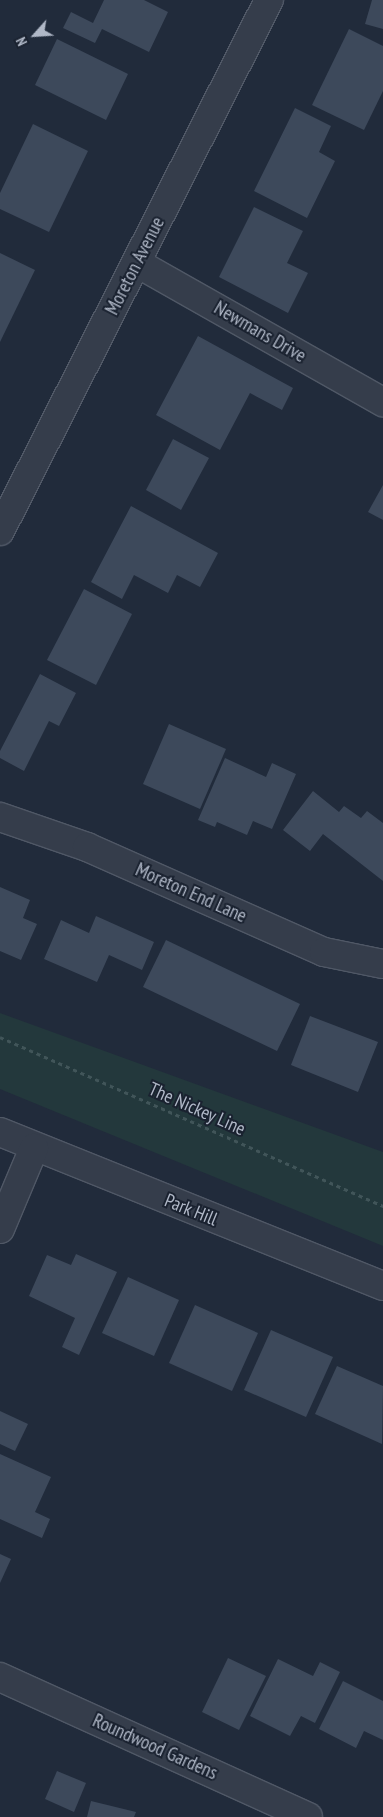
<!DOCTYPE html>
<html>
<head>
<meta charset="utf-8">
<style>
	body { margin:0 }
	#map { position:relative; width:383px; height:1817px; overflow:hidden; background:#212b3b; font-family:"PT Sans Narrow",sans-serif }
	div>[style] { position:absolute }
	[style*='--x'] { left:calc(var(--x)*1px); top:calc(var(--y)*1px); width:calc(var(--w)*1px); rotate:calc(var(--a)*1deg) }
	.green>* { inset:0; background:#23383c }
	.building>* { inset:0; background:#3d495b }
	.path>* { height:3px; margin-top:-1.5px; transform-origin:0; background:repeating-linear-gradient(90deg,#415559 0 4px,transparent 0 8px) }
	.roads { filter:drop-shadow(1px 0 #505866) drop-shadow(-1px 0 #505866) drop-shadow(0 1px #505866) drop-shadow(0 -1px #505866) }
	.minor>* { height:28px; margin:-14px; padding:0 14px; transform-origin:14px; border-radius:14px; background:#353d4b }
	span { translate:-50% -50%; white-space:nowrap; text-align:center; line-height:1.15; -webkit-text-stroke:4px #1a2230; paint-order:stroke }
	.street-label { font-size:19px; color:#b0b8c7 }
	.north { position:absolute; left:10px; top:10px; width:50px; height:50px; -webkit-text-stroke:4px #1a2230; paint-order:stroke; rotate:244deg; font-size:14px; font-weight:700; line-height:20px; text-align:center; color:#b0b8c7 }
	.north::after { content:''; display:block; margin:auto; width:18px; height:22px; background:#b0b8c7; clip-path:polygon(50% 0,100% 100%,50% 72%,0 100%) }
</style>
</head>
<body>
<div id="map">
	<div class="green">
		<i style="clip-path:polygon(0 1013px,383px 1152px,383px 1246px,0 1089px)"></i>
	</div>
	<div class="building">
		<i style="clip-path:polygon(104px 0,144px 0,168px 12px,149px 52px,102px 29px,95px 43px,63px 28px,71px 12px,93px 23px)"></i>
		<i style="clip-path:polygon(372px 0,383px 0,383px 29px,365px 24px)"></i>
		<i style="clip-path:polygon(349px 29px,383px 46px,383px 91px,364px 130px,312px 105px)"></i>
		<i style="clip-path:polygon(57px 39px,128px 74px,106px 120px,35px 85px)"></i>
		<i style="clip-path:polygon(295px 108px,331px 126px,319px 152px,335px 161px,307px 218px,254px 191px)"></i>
		<i style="clip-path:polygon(33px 124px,88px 151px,49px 232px,0 209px,0 193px)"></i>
		<i style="clip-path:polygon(254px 207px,303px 231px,287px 263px,308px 273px,288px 313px,219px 277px)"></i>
		<i style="clip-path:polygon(0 253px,35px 270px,0 342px)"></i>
		<i style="clip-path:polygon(198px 336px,293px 388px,282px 410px,250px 393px,220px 450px,156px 415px)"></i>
		<i style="clip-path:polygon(173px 439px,209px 458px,181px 510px,146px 490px)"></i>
		<i style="clip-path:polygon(383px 485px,383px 520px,368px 512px)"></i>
		<i style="clip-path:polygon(131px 506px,218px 553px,200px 587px,177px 575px,168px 593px,134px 575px,122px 599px,91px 582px)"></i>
		<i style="clip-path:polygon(84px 589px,132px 614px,96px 685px,47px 660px)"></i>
		<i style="clip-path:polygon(40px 674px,76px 693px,59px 726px,49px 721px,24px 771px,0 758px,0 751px)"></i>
		<i style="clip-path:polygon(169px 724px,226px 749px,200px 809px,143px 784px)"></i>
		<i style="clip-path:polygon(225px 758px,266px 777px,272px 763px,296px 774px,272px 829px,253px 821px,247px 835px,217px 822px,215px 827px,198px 820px)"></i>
		<i style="clip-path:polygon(313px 791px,339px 812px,344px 806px,361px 818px,367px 811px,383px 823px,383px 881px,323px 834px,310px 851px,283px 830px)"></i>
		<i style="clip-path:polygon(0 887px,30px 900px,23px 918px,37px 924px,21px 960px,0 951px)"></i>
		<i style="clip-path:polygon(96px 916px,154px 942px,142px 970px,109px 955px,97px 982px,44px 959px,61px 920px,89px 933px)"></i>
		<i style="clip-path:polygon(166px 940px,300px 1004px,277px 1051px,143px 987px)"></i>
		<i style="clip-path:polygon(310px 1016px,378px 1042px,358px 1092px,291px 1065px)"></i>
		<i style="clip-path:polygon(76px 1254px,117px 1272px,79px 1355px,62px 1347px,75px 1318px,29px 1296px,47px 1255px,71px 1265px)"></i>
		<i style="clip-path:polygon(128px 1277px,179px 1300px,154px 1356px,102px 1333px)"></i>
		<i style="clip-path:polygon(195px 1305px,258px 1333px,232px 1391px,169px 1363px)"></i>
		<i style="clip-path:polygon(271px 1330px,333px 1357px,306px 1417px,244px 1390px)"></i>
		<i style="clip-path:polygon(337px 1366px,383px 1386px,382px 1444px,315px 1414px)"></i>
		<i style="clip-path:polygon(0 1411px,28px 1424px,15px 1451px,0 1444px)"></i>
		<i style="clip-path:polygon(0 1454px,51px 1477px,35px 1512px,50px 1519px,42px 1538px,0 1519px)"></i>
		<i style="clip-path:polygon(0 1554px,11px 1559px,0 1583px)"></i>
		<i style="clip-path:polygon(228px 1658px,266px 1676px,239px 1730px,202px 1712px)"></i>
		<i style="clip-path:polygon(278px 1659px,313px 1676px,320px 1662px,340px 1672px,315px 1723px,301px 1716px,290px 1736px,250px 1716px)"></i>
		<i style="clip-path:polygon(343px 1681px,383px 1701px,383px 1740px,364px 1731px,356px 1748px,319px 1729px)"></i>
		<i style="clip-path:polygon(57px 1771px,86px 1783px,74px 1812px,45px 1799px)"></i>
		<i style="clip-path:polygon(91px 1801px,136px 1812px,134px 1817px,87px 1817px)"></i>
	</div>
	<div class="path">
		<i style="--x:0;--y:1037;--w:419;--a:23.8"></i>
	</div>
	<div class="roads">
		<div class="minor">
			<i style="--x:137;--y:263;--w:283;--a:29.5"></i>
			<i style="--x:0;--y:531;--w:595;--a:-63.13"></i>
			<i style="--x:0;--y:817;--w:92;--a:19"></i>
			<i style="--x:87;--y:847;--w:259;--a:23.9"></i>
			<i style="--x:324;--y:952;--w:60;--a:11.5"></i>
			<i style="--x:0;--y:1132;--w:413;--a:21.9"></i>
			<i style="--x:0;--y:1229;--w:88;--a:-67.2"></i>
			<i style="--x:0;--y:1677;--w:338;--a:24.4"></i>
		</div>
	</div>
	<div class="street-label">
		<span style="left:135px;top:266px;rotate:-63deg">Moreton Avenue</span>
		<span style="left:260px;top:332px;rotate:30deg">Newmans Drive</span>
		<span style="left:191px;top:893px;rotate:24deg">Moreton End Lane</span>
		<span style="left:197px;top:1109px;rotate:24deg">The Nickey Line</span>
		<span style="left:191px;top:1210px;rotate:22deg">Park Hill</span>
		<span style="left:155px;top:1747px;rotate:24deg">Roundwood Gardens</span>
	</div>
	<div class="north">N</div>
</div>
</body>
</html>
